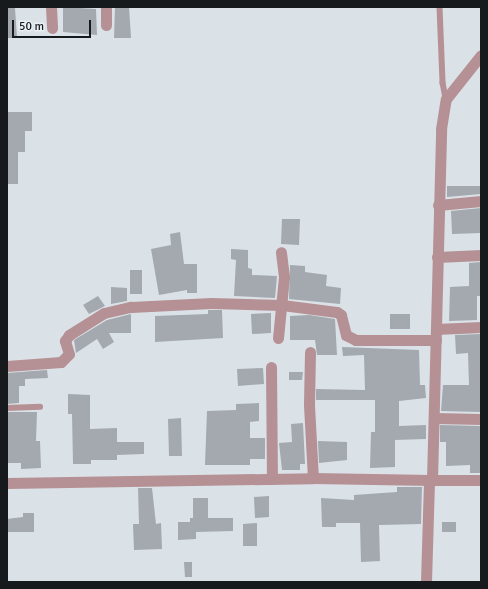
<!DOCTYPE html>
<html>
<head>
<meta charset="utf-8">
<style>
	body { margin:0 }
	#map { position:relative; width:488px; height:589px; overflow:hidden; background:#dbe2e7; font-family:Signika,sans-serif }
	div>[style] { position:absolute }
	[style*='--x'] { left:calc(var(--x)*1px); top:calc(var(--y)*1px); width:calc(var(--w)*1px); rotate:calc(var(--a)*1deg) }
	.building>* { inset:0; background:#a3a9ae }
	.lane>* { height:5.5px; margin:-2.75px; padding:0 2.75px; transform-origin:2.75px; border-radius:2.75px; background:#b59195 }
	.street>* { height:11px; margin:-5.5px; padding:0 5.5px; transform-origin:5.5px; border-radius:5.5px; background:#b59195 }
	span { translate:-50% -50%; white-space:nowrap; text-align:center; line-height:1.15; -webkit-text-stroke:3px #e9eff5; paint-order:stroke }
	.frame { position:absolute; inset:0; border:8px solid #171a1c; pointer-events:none }
	.scale { position:absolute; left:12px; top:20px; width:79px; height:18px; box-sizing:border-box; border:2px solid #171a1c; border-top:0; padding-left:5px; font-size:12px; line-height:14px; white-space:nowrap; color:#171a1c; -webkit-text-stroke:3px #e9eff5; paint-order:stroke }
</style>
</head>
<body>
<div id="map">
	<div class="building">
		<i style="clip-path:polygon(63px 7px,96px 9px,97px 35px,63px 32px)"></i>
		<i style="clip-path:polygon(115px 7px,129px 7px,131px 38px,114px 38px)"></i>
		<i style="clip-path:polygon(7px 8px,15px 8px,17px 38px,7px 38px)"></i>
		<i style="clip-path:polygon(7px 112px,32px 112px,32px 131px,25px 131px,25px 152px,18px 152px,18px 184px,7px 184px)"></i>
		<i style="clip-path:polygon(447px 186px,481px 186px,481px 194px,447px 197px)"></i>
		<i style="clip-path:polygon(481px 208px,481px 233px,452px 234px,451px 211px)"></i>
		<i style="clip-path:polygon(282px 219px,300px 219px,299px 245px,281px 244px)"></i>
		<i style="clip-path:polygon(180px 232px,184px 264px,197px 264px,197px 293px,187px 293px,187px 290px,159px 295px,151px 249px,171px 245px,170px 234px)"></i>
		<i style="clip-path:polygon(231px 249px,248px 250px,248px 268px,252px 269px,252px 275px,277px 276px,275px 298px,234px 296px,236px 260px,231px 259px)"></i>
		<i style="clip-path:polygon(481px 262px,481px 296px,477px 296px,477px 320px,449px 321px,450px 287px,469px 286px,469px 263px)"></i>
		<i style="clip-path:polygon(290px 265px,305px 266px,305px 272px,327px 275px,326px 286px,341px 288px,340px 304px,289px 299px)"></i>
		<i style="clip-path:polygon(130px 270px,142px 270px,142px 294px,130px 294px)"></i>
		<i style="clip-path:polygon(111px 287px,127px 288px,127px 301px,111px 304px)"></i>
		<i style="clip-path:polygon(98px 296px,105px 306px,89px 314px,83px 305px)"></i>
		<i style="clip-path:polygon(208px 310px,222px 310px,223px 338px,155px 342px,155px 316px,208px 314px)"></i>
		<i style="clip-path:polygon(271px 313px,271px 333px,252px 334px,251px 314px)"></i>
		<i style="clip-path:polygon(131px 314px,131px 333px,109px 333px,114px 342px,103px 349px,97px 339px,76px 353px,74px 340px,107px 320px)"></i>
		<i style="clip-path:polygon(390px 314px,410px 314px,410px 329px,390px 329px)"></i>
		<i style="clip-path:polygon(309px 315px,335px 319px,337px 355px,317px 355px,315px 340px,290px 340px,290px 316px)"></i>
		<i style="clip-path:polygon(481px 334px,481px 412px,441px 411px,443px 385px,469px 385px,468px 353px,456px 354px,455px 335px)"></i>
		<i style="clip-path:polygon(342px 347px,419px 350px,420px 385px,425px 385px,426px 398px,399px 401px,399px 426px,426px 425px,426px 439px,395px 440px,395px 467px,370px 468px,371px 432px,375px 432px,375px 400px,316px 400px,316px 389px,365px 390px,364px 355px,343px 356px)"></i>
		<i style="clip-path:polygon(263px 368px,264px 384px,238px 386px,237px 369px)"></i>
		<i style="clip-path:polygon(47px 370px,48px 378px,25px 379px,25px 386px,19px 386px,19px 403px,7px 404px,7px 373px)"></i>
		<i style="clip-path:polygon(289px 372px,303px 372px,302px 380px,289px 380px)"></i>
		<i style="clip-path:polygon(68px 394px,90px 395px,90px 429px,117px 428px,117px 442px,144px 442px,144px 454px,117px 455px,117px 460px,91px 460px,91px 464px,73px 464px,72px 414px,68px 414px)"></i>
		<i style="clip-path:polygon(259px 403px,259px 421px,250px 422px,250px 438px,265px 438px,265px 459px,250px 459px,250px 465px,205px 465px,207px 411px,236px 410px,236px 404px)"></i>
		<i style="clip-path:polygon(7px 412px,37px 412px,36px 441px,40px 441px,41px 468px,21px 469px,21px 463px,7px 463px)"></i>
		<i style="clip-path:polygon(181px 418px,182px 456px,169px 456px,168px 419px)"></i>
		<i style="clip-path:polygon(303px 423px,305px 464px,300px 464px,300px 470px,282px 470px,279px 443px,292px 442px,291px 424px)"></i>
		<i style="clip-path:polygon(440px 425px,481px 426px,481px 473px,470px 473px,470px 465px,446px 466px,446px 442px,440px 442px)"></i>
		<i style="clip-path:polygon(318px 441px,347px 442px,347px 460px,319px 463px)"></i>
		<i style="clip-path:polygon(397px 487px,422px 487px,421px 524px,379px 525px,380px 561px,361px 562px,360px 523px,336px 523px,336px 527px,322px 527px,321px 498px,354px 500px,354px 495px,397px 492px)"></i>
		<i style="clip-path:polygon(138px 488px,152px 488px,156px 524px,161px 523px,162px 549px,134px 550px,133px 524px,139px 524px)"></i>
		<i style="clip-path:polygon(269px 496px,269px 517px,255px 518px,254px 497px)"></i>
		<i style="clip-path:polygon(193px 498px,208px 498px,208px 518px,233px 518px,233px 531px,196px 532px,196px 539px,178px 540px,178px 522px,190px 522px,190px 518px,193px 518px)"></i>
		<i style="clip-path:polygon(23px 513px,34px 513px,34px 532px,7px 532px,7px 519px,23px 517px)"></i>
		<i style="clip-path:polygon(442px 522px,456px 522px,456px 532px,442px 532px)"></i>
		<i style="clip-path:polygon(257px 523px,257px 546px,243px 546px,243px 524px)"></i>
		<i style="clip-path:polygon(184px 562px,192px 562px,192px 577px,185px 577px)"></i>
	</div>
	<div class="lane">
		<i style="--x:440;--y:7;--w:76;--a:87.7"></i>
		<i style="--x:443;--y:83;--w:15;--a:79"></i>
		<i style="--x:7;--y:408;--w:33;--a:-2"></i>
	</div>
	<div class="street">
		<i style="--x:51;--y:7;--w:21;--a:87"></i>
		<i style="--x:106;--y:7;--w:18;--a:90"></i>
		<i style="--x:438;--y:205;--w:43;--a:-5.3"></i>
		<i style="--x:437;--y:257;--w:44;--a:-2.6"></i>
		<i style="--x:436;--y:329;--w:45;--a:-2.5"></i>
		<i style="--x:278;--y:338;--w:61;--a:-84.4"></i>
		<i style="--x:284;--y:277;--w:25;--a:-97"></i>
		<i style="--x:310;--y:352;--w:53;--a:91.1"></i>
		<i style="--x:309;--y:405;--w:73;--a:86.9"></i>
		<i style="--x:7;--y:366;--w:54;--a:-4.2"></i>
		<i style="--x:61;--y:362;--w:11;--a:-45"></i>
		<i style="--x:69;--y:354;--w:14;--a:-107"></i>
		<i style="--x:65;--y:341;--w:7;--a:-56"></i>
		<i style="--x:69;--y:335;--w:41;--a:-32.2"></i>
		<i style="--x:104;--y:313;--w:28;--a:-13"></i>
		<i style="--x:131;--y:307;--w:80;--a:-2.9"></i>
		<i style="--x:211;--y:303;--w:71;--a:1.6"></i>
		<i style="--x:282;--y:305;--w:55;--a:7.3"></i>
		<i style="--x:337;--y:312;--w:5;--a:37"></i>
		<i style="--x:341;--y:315;--w:21;--a:76"></i>
		<i style="--x:346;--y:335;--w:11;--a:27"></i>
		<i style="--x:356;--y:340;--w:80;--a:0"></i>
		<i style="--x:271;--y:367;--w:112;--a:89.5"></i>
		<i style="--x:434;--y:418;--w:47;--a:1.2"></i>
		<i style="--x:432;--y:480;--w:49;--a:0"></i>
		<i style="--x:7;--y:483;--w:306;--a:-0.9"></i>
		<i style="--x:313;--y:478;--w:119;--a:1"></i>
		<i style="--x:432;--y:480;--w:351;--a:-88.5"></i>
		<i style="--x:441;--y:129;--w:30;--a:-81"></i>
		<i style="--x:446;--y:99;--w:56;--a:-51.5"></i>
		<i style="--x:426;--y:582;--w:102;--a:-88.3"></i>
	</div>
	<div class="frame"></div>
	<div class="scale">50 m</div>
</div>
</body>
</html>
